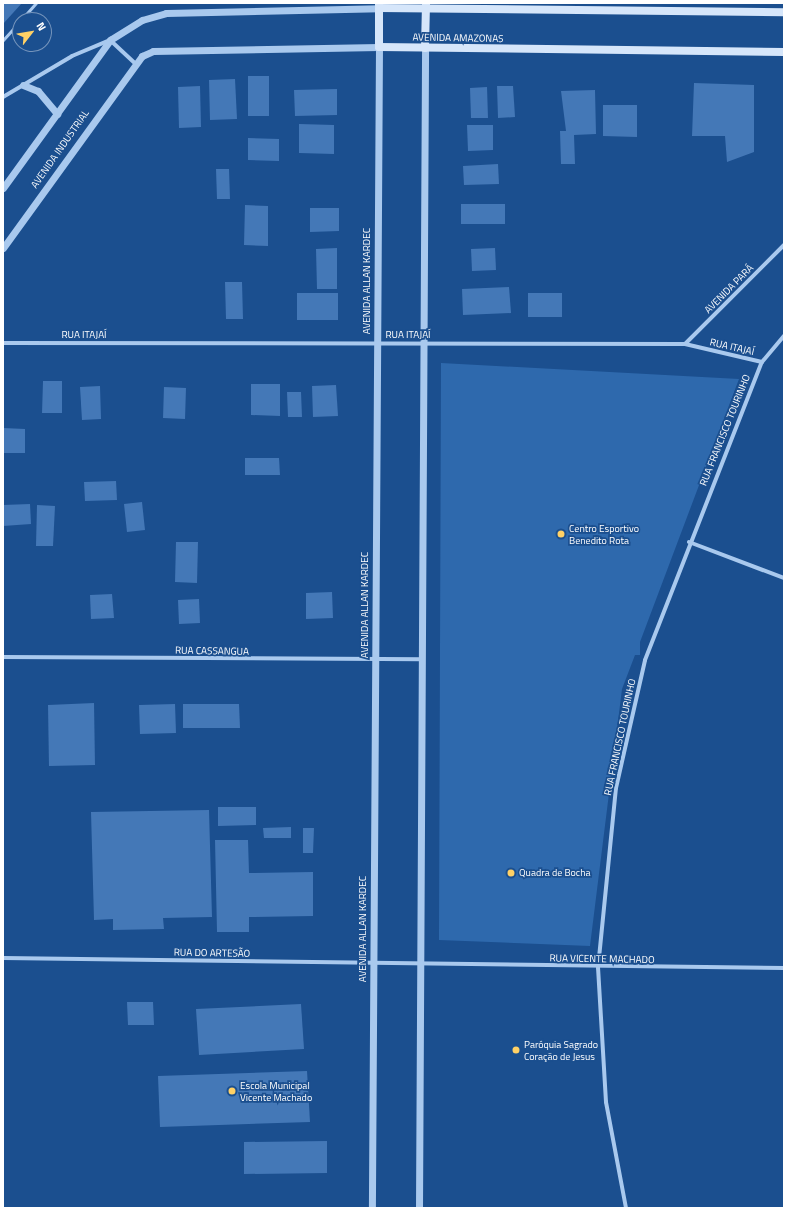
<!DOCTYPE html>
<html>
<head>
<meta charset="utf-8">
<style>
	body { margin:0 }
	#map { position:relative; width:787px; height:1211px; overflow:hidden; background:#1b4f8f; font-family:"Titillium Web",sans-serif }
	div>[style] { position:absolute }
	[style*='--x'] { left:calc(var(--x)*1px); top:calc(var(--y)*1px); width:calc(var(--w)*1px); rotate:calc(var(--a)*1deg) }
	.green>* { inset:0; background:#2e69ad }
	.building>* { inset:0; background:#4478b7 }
	.service>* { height:3px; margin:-1.5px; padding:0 1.5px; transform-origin:1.5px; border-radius:1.5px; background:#a9c9ee }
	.minor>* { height:4px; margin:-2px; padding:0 2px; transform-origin:2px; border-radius:2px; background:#a9c9ee }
	.tertiary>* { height:7px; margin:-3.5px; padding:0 3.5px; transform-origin:3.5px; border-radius:3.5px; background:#a9c9ee }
	.secondary>* { height:8px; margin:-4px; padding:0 4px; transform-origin:4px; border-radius:4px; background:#d6e6fa }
	.dots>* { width:11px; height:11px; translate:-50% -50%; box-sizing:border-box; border:2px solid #1b4f8f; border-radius:50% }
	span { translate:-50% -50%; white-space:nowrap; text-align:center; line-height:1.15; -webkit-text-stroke:3.5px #1b4f8f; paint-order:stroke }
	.street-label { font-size:10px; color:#fff }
	.poi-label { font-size:10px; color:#fff }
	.left { translate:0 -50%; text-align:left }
	.frame { position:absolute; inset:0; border:4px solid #fff; pointer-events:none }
	.north { position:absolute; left:12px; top:12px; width:40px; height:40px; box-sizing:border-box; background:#1b4f8f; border:1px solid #7695bc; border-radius:50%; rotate:59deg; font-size:11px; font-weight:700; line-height:16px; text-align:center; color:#fff }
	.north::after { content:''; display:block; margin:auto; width:14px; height:18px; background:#ffd166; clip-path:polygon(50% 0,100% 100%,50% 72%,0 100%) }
</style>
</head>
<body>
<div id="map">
	<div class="green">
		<i style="clip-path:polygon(441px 363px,739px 379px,640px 642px,640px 655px,635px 655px,622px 689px,590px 946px,439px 940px)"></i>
	</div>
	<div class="building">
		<i style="clip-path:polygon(3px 3px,22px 3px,3px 24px)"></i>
		<i style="clip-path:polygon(248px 76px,269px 76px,269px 116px,248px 116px)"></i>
		<i style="clip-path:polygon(235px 79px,237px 119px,210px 120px,209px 80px)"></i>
		<i style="clip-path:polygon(694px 83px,754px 85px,754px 152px,727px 162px,725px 136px,692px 136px)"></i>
		<i style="clip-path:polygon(200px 86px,201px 127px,179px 128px,178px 87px)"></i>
		<i style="clip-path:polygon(497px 86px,513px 86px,515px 117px,498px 118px)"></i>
		<i style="clip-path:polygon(487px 87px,488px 118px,471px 118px,470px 88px)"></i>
		<i style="clip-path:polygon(337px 89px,337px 115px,295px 116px,294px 90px)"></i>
		<i style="clip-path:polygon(595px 90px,596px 134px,574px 135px,575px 164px,561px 164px,560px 131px,566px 131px,561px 91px)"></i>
		<i style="clip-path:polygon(603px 105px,637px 105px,637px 137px,603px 136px)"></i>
		<i style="clip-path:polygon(299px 124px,334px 125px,334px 154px,299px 153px)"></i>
		<i style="clip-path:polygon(467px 125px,493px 125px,493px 150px,468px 151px)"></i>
		<i style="clip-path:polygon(248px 138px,279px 139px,279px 161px,248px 160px)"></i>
		<i style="clip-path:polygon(498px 164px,499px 184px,464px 185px,463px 166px)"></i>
		<i style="clip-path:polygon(216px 169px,229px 169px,230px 199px,217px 199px)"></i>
		<i style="clip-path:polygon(461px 204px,505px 204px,505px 224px,461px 224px)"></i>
		<i style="clip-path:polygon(245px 205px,268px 206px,268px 246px,244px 245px)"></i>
		<i style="clip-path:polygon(310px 208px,339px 208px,339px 231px,310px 232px)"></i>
		<i style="clip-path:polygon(337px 248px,337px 289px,317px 289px,316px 249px)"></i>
		<i style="clip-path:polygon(495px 248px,496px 270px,472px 271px,471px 249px)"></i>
		<i style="clip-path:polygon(225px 282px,242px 282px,243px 319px,226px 319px)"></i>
		<i style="clip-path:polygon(509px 287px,511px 313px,463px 315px,462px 289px)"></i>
		<i style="clip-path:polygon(297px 293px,338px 293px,338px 320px,297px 320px)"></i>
		<i style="clip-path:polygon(528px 293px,562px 293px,562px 317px,528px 317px)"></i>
		<i style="clip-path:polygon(43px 381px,62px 381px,62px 413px,42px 413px)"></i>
		<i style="clip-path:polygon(251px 384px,280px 384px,280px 416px,251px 415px)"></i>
		<i style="clip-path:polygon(336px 385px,338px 416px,313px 417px,312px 386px)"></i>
		<i style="clip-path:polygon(100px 386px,101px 419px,82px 420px,80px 387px)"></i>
		<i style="clip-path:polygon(164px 387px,186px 388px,185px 419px,163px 418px)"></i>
		<i style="clip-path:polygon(287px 392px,301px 392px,302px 417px,288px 417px)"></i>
		<i style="clip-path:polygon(3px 428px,25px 429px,25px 453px,3px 453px)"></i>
		<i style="clip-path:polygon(245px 458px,279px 458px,280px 475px,245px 475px)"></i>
		<i style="clip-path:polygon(116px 481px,117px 500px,85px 501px,84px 482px)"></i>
		<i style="clip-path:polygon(142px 502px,145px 530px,127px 532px,124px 504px)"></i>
		<i style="clip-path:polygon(30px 504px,31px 524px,3px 526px,3px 505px)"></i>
		<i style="clip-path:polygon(37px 505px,55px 506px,53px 546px,36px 546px)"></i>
		<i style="clip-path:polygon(176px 542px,198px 542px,197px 583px,175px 582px)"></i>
		<i style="clip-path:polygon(332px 592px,333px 618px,306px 619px,306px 593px)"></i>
		<i style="clip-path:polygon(112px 594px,114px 618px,91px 619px,90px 595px)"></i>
		<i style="clip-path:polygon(199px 599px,200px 623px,179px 624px,178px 600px)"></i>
		<i style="clip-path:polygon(94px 703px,95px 765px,49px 766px,48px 705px)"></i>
		<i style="clip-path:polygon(175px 704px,176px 733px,140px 734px,139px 705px)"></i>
		<i style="clip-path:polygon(183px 704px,239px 704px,240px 728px,183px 728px)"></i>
		<i style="clip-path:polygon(218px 807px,256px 807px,256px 825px,218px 826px)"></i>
		<i style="clip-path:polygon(209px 810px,212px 917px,163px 918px,164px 929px,113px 930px,113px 919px,94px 920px,91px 812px)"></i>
		<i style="clip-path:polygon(291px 827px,291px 838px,264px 838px,263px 828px)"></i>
		<i style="clip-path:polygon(303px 828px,314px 828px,313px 853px,303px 853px)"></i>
		<i style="clip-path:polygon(215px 840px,248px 840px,249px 873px,313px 872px,313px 916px,249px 917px,249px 932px,217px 932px)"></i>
		<i style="clip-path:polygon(127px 1002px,153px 1002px,154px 1025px,128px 1025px)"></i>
		<i style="clip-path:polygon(301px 1004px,304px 1049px,199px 1055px,196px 1009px)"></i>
		<i style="clip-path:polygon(307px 1071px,310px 1122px,160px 1127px,158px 1076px)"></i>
		<i style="clip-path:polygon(327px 1141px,327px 1173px,244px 1174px,244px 1142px)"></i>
	</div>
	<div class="service">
		<i style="--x:21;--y:20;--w:23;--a:-49"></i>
		<i style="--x:3;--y:40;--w:25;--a:-48"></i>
	</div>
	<div class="minor">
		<i style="--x:3;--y:97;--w:80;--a:-30.7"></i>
		<i style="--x:72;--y:56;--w:41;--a:-22.8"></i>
		<i style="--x:110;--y:40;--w:33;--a:43"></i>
		<i style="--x:3;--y:343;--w:682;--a:0.08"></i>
		<i style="--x:685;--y:344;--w:79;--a:13.2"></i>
		<i style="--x:685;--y:344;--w:140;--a:-45"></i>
		<i style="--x:689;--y:542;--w:102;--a:20.8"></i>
		<i style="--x:3;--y:657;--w:419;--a:0.3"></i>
		<i style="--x:3;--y:958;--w:781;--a:0.73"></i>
		<i style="--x:626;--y:1208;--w:108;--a:-100.7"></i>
		<i style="--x:606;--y:1102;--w:134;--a:-93.4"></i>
		<i style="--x:598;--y:968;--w:181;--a:-84.3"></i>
		<i style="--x:616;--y:788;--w:131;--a:-77.2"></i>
		<i style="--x:645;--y:660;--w:320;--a:-68.6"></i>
		<i style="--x:762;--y:362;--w:34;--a:-50"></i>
	</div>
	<div class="tertiary">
		<i style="--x:23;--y:85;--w:16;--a:22"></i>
		<i style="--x:38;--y:91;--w:30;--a:50"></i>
		<i style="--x:3;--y:188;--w:183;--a:-54.1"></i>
		<i style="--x:110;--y:40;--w:38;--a:-32"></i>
		<i style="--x:142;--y:20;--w:25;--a:-16"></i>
		<i style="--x:166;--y:13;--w:213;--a:-1.3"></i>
		<i style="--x:3;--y:248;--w:237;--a:-54.1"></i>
		<i style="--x:142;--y:56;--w:12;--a:-24"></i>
		<i style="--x:153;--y:51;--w:226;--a:-1"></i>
		<i style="--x:379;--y:47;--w:1161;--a:90.35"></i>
		<i style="--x:419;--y:1208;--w:1160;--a:-89.7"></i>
	</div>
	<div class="secondary">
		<i style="--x:379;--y:3;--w:44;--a:90"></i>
		<i style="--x:379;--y:47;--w:405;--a:0.7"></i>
		<i style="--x:379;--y:8;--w:405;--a:0.6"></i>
		<i style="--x:425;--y:48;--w:45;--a:-88.7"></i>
	</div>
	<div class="dots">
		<i style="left:561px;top:534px;background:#ffd166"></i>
		<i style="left:511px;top:873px;background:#ffd166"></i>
		<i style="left:516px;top:1050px;background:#ffd166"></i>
		<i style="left:232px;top:1091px;background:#ffd166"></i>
	</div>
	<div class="street-label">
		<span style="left:458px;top:38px;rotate:1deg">AVENIDA AMAZONAS</span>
		<span style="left:60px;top:149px;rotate:-55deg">AVENIDA INDUSTRIAL</span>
		<span style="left:367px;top:281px;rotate:-90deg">AVENIDA ALLAN KARDEC</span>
		<span style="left:729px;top:289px;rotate:-45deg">AVENIDA PARÁ</span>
		<span style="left:84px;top:335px">RUA ITAJAÍ</span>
		<span style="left:408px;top:335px">RUA ITAJAÍ</span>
		<span style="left:732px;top:347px;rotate:13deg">RUA ITAJAÍ</span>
		<span style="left:725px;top:430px;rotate:-68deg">RUA FRANCISCO TOURINHO</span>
		<span style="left:365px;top:605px;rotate:-90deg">AVENIDA ALLAN KARDEC</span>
		<span style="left:212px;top:651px;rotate:1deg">RUA CASSANGUA</span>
		<span style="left:620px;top:737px;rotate:-78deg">RUA FRANCISCO TOURINHO</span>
		<span style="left:363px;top:929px;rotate:-90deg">AVENIDA ALLAN KARDEC</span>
		<span style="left:212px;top:953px;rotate:1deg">RUA DO ARTESÃO</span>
		<span style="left:602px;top:959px;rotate:1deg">RUA VICENTE MACHADO</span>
	</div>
	<div class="poi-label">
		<span class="left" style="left:569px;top:534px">Centro Esportivo<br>Benedito Rota</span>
		<span class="left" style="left:519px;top:873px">Quadra de Bocha</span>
		<span class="left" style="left:524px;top:1050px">Paróquia Sagrado<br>Coração de Jesus</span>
		<span class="left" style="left:240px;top:1091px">Escola Municipal<br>Vicente Machado</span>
	</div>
	<div class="frame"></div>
	<div class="north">N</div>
</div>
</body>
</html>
